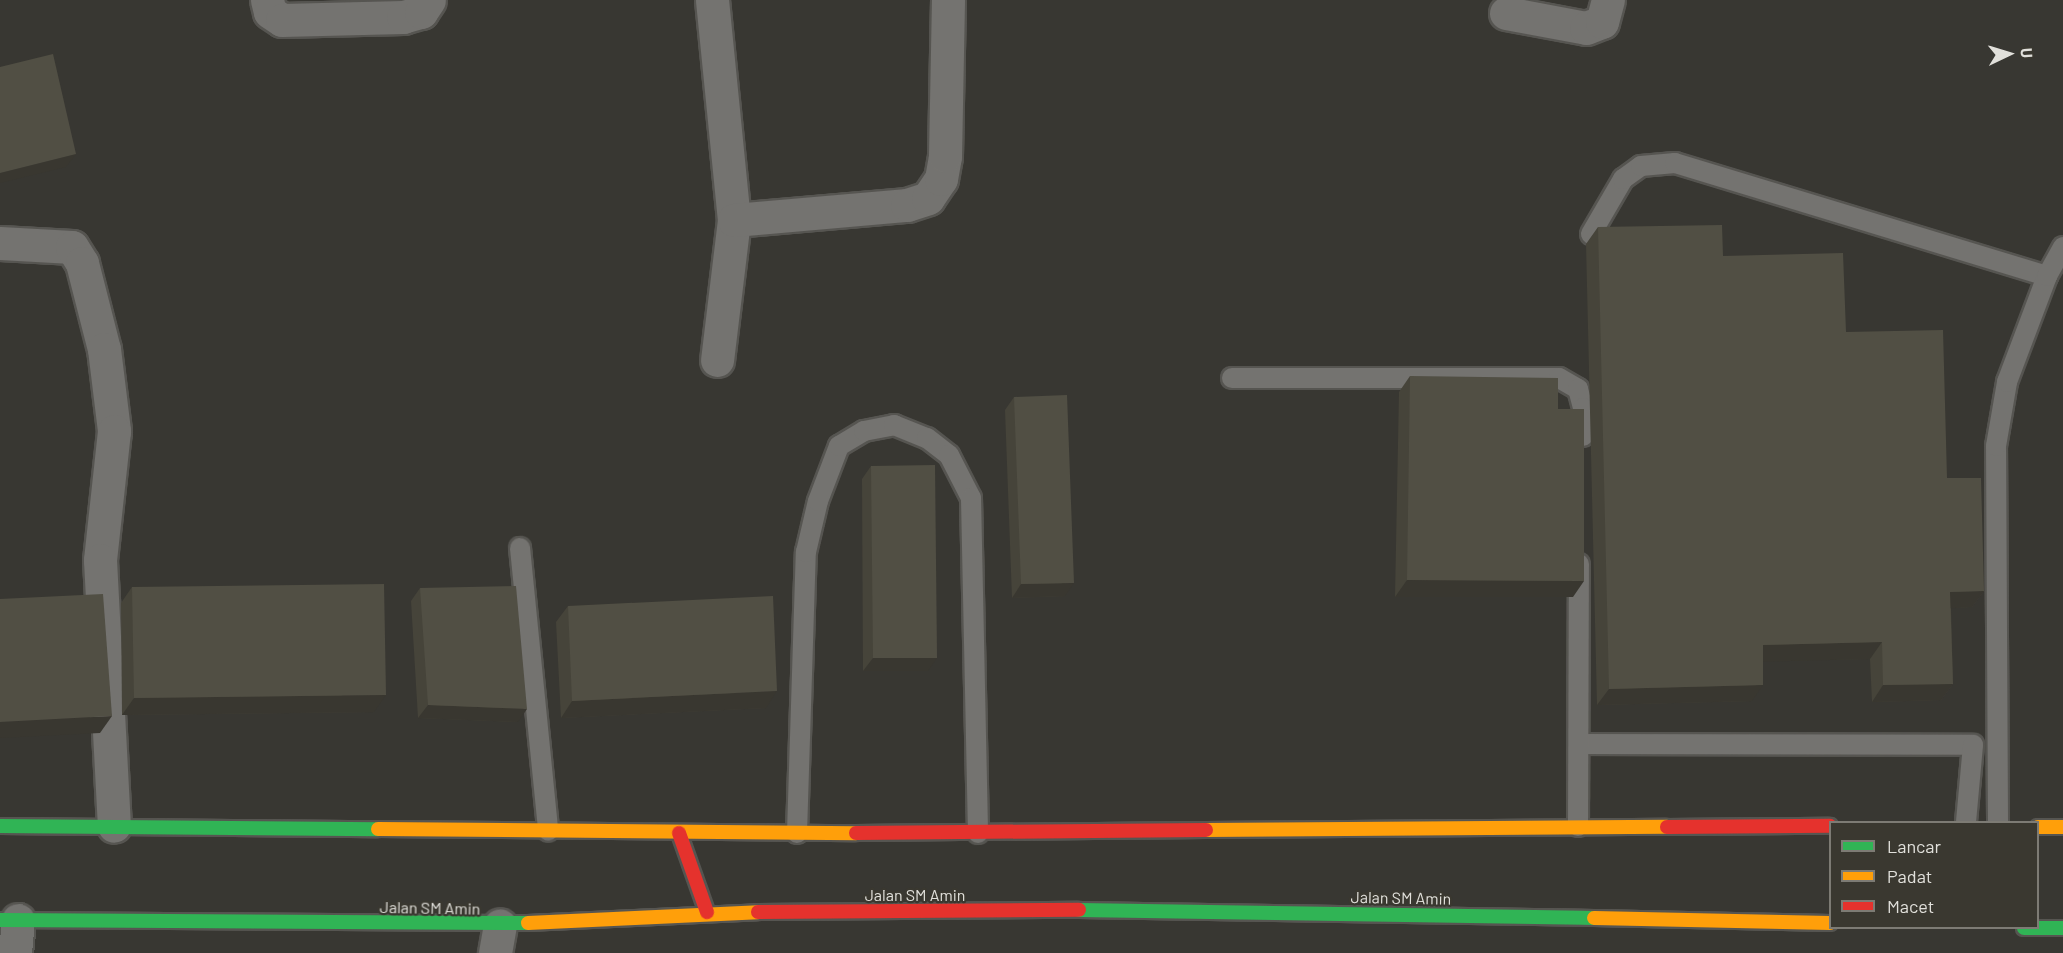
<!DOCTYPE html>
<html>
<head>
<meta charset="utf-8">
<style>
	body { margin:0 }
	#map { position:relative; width:2063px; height:953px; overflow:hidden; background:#383732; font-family:Barlow,sans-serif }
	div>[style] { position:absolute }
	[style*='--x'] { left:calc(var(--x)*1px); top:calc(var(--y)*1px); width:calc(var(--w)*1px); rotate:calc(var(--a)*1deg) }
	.roads { filter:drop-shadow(2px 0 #565551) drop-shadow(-2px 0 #565551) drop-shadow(0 2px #565551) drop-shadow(0 -2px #565551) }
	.lane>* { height:20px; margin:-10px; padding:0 10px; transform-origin:10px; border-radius:10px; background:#747370 }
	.street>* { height:33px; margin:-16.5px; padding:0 16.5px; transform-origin:16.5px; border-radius:16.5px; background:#747370 }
	.fast>* { height:14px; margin:-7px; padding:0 7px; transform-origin:7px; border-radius:7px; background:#30b455 }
	.slow>* { height:14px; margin:-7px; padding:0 7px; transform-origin:7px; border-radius:7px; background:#ff9f0a }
	.jam>* { height:14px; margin:-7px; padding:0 7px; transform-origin:7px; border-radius:7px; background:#e5322d }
	.wall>* { inset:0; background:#46443a }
	.shaded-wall>* { inset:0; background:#393730 }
	.building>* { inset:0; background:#514f44 }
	span { translate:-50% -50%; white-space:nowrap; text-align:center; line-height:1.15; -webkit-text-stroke:4.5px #3a3830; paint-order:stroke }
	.street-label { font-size:16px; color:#e1e0db }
	.legend { position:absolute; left:1829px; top:821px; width:210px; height:108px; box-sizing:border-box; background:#3a3830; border:2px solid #7d7b74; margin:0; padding:8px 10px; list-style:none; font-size:18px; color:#e1e0db }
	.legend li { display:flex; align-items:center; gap:12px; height:30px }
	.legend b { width:30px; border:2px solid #7d7b74 }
	.north { position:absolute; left:1979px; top:24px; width:60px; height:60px; -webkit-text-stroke:4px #3a3830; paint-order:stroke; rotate:86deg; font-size:16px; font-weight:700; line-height:24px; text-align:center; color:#e1e0db }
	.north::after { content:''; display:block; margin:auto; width:21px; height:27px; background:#e1e0db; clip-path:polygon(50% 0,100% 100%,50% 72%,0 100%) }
</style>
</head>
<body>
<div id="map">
	<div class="roads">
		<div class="lane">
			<i style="--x:1591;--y:234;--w:64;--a:-59.8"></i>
			<i style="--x:1623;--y:179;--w:22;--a:-36"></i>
			<i style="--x:1641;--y:166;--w:34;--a:-5"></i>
			<i style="--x:1675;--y:163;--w:389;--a:16.9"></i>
			<i style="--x:1232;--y:378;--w:327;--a:0"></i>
			<i style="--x:1559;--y:378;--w:22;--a:30"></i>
			<i style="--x:1578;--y:389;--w:20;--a:75"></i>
			<i style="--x:1583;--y:408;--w:28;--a:90"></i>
			<i style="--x:520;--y:548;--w:284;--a:84.3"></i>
			<i style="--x:1580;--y:744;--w:393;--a:0.1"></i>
			<i style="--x:1973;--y:745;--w:77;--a:95.2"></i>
			<i style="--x:1998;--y:822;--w:376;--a:-90.3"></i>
			<i style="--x:1996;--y:446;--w:65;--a:-80.2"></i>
			<i style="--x:2007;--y:382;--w:113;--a:-69.3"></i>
			<i style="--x:2047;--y:276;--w:33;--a:-61"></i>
			<i style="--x:1578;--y:826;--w:262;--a:-89.8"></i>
			<i style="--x:797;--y:833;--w:281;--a:-88.2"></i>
			<i style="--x:806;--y:552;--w:52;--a:-76.8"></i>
			<i style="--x:818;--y:501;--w:59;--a:-69.1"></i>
			<i style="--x:839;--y:446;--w:29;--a:-31"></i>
			<i style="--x:864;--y:431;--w:31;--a:-11"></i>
			<i style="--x:894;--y:425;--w:35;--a:22"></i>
			<i style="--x:927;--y:438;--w:28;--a:38"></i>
			<i style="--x:949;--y:455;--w:48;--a:62.9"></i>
			<i style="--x:971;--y:498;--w:335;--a:88.8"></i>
		</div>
		<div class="street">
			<i style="--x:267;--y:0;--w:12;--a:76"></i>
			<i style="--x:270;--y:12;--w:14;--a:34"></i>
			<i style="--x:282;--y:20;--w:121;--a:-1.4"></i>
			<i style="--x:403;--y:17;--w:19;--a:-16"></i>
			<i style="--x:421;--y:12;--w:14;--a:-56"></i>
			<i style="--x:712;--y:0;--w:221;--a:84.3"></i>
			<i style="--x:734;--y:220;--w:141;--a:96.9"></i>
			<i style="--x:1506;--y:13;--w:81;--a:10.6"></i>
			<i style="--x:1586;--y:28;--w:17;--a:-21"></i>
			<i style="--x:1602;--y:22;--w:23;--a:-75"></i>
			<i style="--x:734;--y:220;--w:174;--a:-5"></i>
			<i style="--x:907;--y:205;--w:22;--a:-18"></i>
			<i style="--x:928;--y:198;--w:23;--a:-56"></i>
			<i style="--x:941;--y:179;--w:23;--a:-80"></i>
			<i style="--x:945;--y:156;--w:156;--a:-88.9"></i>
			<i style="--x:0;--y:243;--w:72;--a:3.2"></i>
			<i style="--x:72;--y:247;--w:19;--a:58"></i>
			<i style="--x:82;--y:263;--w:89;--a:75.7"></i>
			<i style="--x:104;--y:349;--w:83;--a:83"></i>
			<i style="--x:114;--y:431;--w:130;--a:96.2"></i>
			<i style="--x:100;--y:560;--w:266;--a:87"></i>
			<i style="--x:15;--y:953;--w:33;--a:-85"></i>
			<i style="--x:495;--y:953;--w:28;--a:-80"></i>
		</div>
		<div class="fast">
			<i style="--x:0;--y:826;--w:378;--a:0.5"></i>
			<i style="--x:1079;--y:910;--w:515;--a:0.89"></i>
			<i style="--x:0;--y:920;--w:528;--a:0.33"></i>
			<i style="--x:2024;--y:928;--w:39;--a:0"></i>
		</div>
		<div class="slow">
			<i style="--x:2038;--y:827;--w:25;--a:0"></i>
			<i style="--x:378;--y:829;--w:478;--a:0.5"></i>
			<i style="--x:1206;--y:830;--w:461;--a:-0.4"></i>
			<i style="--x:1594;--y:918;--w:236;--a:1.2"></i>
			<i style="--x:528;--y:923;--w:230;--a:-2.7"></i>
		</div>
		<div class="jam">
			<i style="--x:1667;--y:827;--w:163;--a:-0.4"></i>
			<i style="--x:679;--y:833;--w:84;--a:70.5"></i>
			<i style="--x:856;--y:833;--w:350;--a:-0.5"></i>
			<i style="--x:758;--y:912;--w:321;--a:-0.4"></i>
		</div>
	</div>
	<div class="wall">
		<i style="clip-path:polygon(1598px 227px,1723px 256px,1846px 332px,1984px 591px,1972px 607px,1951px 608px,1953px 684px,1941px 700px,1872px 702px,1870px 659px,1763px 661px,1752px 701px,1597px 705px,1586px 244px)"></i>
		<i style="clip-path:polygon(1410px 376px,1558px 409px,1573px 597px,1395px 597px,1399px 392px)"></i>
		<i style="clip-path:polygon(1014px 397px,1065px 596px,1012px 598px,1005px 410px)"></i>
		<i style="clip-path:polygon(871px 466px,928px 671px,863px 671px,862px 479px)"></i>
		<i style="clip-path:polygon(132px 587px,374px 712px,122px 715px,121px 603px)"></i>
		<i style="clip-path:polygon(420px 588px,518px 722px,418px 718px,411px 601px)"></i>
		<i style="clip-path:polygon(568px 606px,766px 708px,561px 718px,556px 622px)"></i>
	</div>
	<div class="shaded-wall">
		<i style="clip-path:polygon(76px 154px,66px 167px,0 183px,0 173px)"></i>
		<i style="clip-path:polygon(1407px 580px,1584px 581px,1573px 597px,1395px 597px)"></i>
		<i style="clip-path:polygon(1074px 583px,1065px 596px,1012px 598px,1021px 584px)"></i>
		<i style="clip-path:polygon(1984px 591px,1972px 607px,1939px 609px,1950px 592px)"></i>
		<i style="clip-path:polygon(1882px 642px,1870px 659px,1751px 662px,1763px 645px)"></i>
		<i style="clip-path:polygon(873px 658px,937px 658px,928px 671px,863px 671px)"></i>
		<i style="clip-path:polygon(1953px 684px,1941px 700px,1872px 702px,1883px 685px)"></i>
		<i style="clip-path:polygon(1763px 685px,1752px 701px,1597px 705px,1609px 689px)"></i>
		<i style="clip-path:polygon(777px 691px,766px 708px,561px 718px,572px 701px)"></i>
		<i style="clip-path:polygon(386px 695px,374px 712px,122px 715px,134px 698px)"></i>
		<i style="clip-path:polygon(428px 705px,527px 709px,518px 722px,418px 718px)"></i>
		<i style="clip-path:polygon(112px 716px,100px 733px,0 738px,0 722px)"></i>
	</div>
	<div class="building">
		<i style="clip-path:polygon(53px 54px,76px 154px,0 173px,0 67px)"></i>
		<i style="clip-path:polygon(1722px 225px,1723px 256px,1843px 253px,1846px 332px,1943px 330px,1947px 478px,1981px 478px,1984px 591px,1950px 592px,1953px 684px,1883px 685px,1882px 642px,1763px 645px,1763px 685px,1609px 689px,1598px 227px)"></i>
		<i style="clip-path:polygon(1410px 376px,1558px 378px,1558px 409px,1584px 409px,1584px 581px,1407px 580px)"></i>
		<i style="clip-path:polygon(1067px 395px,1074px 583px,1021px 584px,1014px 397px)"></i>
		<i style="clip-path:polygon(935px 465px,937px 658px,873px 658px,871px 466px)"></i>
		<i style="clip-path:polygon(384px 584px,386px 695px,134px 698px,132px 587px)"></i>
		<i style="clip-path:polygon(516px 586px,527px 709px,428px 705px,420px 588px)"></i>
		<i style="clip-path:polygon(103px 594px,112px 716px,0 722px,0 599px)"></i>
		<i style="clip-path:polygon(773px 596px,777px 691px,572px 701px,568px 606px)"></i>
	</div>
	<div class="street-label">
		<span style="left:915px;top:895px">Jalan SM Amin</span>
		<span style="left:1401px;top:898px;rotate:1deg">Jalan SM Amin</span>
		<span style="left:430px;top:908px;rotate:1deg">Jalan SM Amin</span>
	</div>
	<ul class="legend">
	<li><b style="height:8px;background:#30b455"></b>Lancar</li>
	<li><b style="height:8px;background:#ff9f0a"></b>Padat</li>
	<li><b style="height:8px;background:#e5322d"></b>Macet</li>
	</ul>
	<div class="north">U</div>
</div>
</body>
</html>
